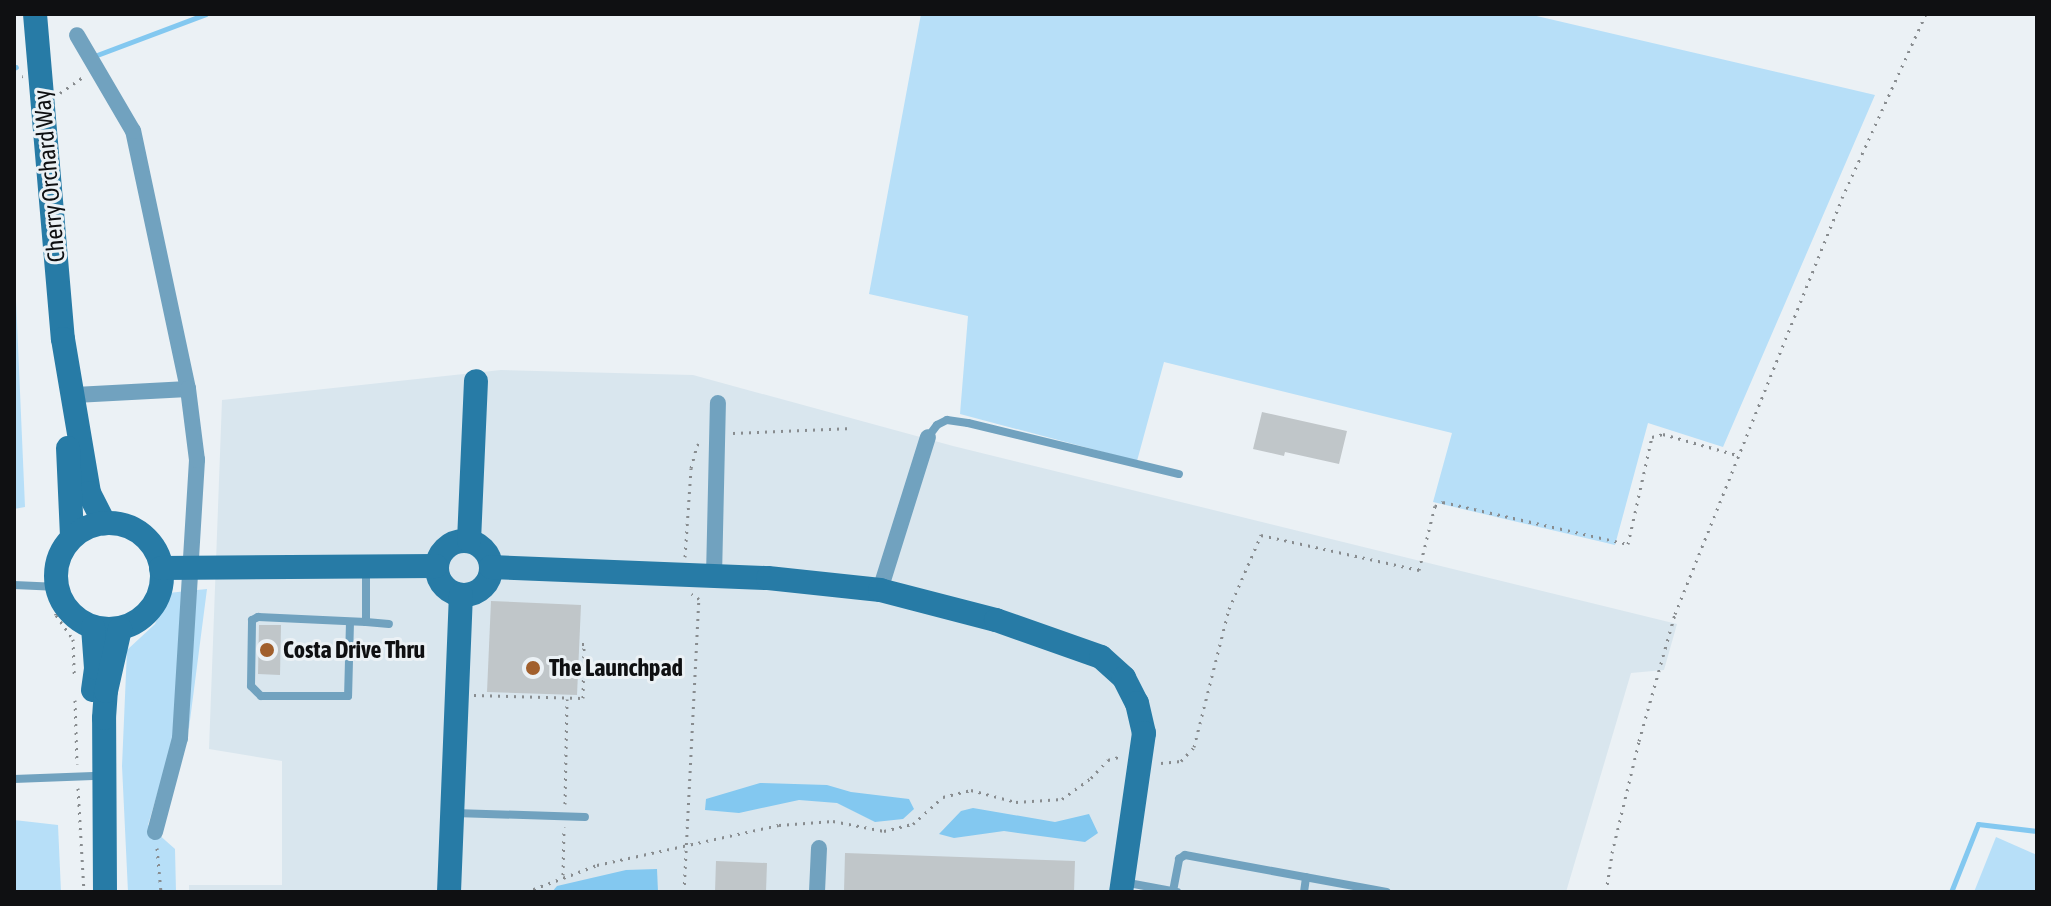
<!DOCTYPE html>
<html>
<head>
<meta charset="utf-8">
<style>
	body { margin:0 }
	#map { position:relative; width:2051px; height:906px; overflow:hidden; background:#ebf1f5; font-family:"Asap Condensed",sans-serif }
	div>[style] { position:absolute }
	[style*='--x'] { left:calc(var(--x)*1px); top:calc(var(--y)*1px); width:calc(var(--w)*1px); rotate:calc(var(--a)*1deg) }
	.built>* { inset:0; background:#d9e6ee }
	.green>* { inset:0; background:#b7dff8 }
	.water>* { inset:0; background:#83c8f0 }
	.stream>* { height:5px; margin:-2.5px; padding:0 2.5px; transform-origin:2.5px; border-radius:2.5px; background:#83c8f0 }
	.building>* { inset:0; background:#c0c6c9 }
	.path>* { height:3px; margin-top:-1.5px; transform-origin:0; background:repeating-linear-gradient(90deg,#888c8f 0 2px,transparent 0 8px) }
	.lane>* { height:8px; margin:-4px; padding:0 4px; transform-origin:4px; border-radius:4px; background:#71a2bf }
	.street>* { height:16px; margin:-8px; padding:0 8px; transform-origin:8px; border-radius:8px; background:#71a2bf }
	.secondary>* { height:24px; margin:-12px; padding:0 12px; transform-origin:12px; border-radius:12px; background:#277ba6 }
	.secondary>.ring { margin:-12px; padding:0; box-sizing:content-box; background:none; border:24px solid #277ba6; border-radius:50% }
	.dots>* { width:22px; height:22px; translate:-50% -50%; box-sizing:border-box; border:4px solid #ebf1f5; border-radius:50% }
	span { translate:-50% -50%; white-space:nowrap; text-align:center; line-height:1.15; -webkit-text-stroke:6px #ebf1f5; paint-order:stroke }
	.street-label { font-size:24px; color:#0f1012 }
	.poi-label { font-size:24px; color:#0f1012; font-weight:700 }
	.left { translate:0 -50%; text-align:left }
	.frame { position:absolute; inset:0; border:16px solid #0f1012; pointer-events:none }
</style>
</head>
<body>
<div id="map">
	<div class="built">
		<i style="clip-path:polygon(501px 370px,693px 375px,953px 446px,1677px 624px,1664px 670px,1631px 673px,1566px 892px,189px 892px,189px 885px,282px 885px,282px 761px,209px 749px,222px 400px)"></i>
	</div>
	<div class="green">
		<i style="clip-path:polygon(921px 14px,1528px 14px,1875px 95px,1723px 447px,1648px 423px,1615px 545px,1433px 502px,1452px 433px,1164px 362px,1137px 461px,960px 414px,968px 316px,869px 294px)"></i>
		<i style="clip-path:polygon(14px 254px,25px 507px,14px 509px)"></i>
		<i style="clip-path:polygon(207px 589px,189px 728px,173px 741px,148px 825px,175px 849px,176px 892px,128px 892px,122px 766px,127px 650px,155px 624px,168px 593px)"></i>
		<i style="clip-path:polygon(14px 820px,58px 825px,61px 892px,14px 892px)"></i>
		<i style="clip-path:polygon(1996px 837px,2037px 855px,2037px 892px,1974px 892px)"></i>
	</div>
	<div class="water">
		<i style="clip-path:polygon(760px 783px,827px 785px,851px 792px,909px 799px,914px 809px,903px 819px,875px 822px,837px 803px,799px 800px,739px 813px,705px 810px,706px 799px)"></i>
		<i style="clip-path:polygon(973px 808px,1055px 822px,1089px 814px,1098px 833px,1085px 842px,1004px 831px,954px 838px,939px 834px,961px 811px)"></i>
		<i style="clip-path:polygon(657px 869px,658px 892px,552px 892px,557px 886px,626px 870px)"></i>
	</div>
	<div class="stream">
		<i style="--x:97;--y:55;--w:116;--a:-20.6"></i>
		<i style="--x:14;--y:68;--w:2;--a:-27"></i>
		<i style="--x:1951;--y:892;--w:73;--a:-68.3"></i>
		<i style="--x:1978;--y:824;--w:59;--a:6.8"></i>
	</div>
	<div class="building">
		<i style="clip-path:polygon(1262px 412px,1347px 431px,1339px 464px,1285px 452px,1284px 456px,1253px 449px)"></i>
		<i style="clip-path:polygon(491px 601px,581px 605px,577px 695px,487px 692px)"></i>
		<i style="clip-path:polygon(259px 625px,281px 625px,280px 675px,258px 674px)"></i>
		<i style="clip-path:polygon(845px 853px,1075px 861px,1074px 892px,844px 892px)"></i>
		<i style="clip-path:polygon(716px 861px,767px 863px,766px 892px,715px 892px)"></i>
	</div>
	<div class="path">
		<i style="--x:2036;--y:14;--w:1;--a:45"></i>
		<i style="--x:14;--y:78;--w:9;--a:-13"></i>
		<i style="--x:60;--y:93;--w:28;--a:-35"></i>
		<i style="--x:733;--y:433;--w:120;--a:-2.4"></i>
		<i style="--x:685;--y:557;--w:89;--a:-86.1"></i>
		<i style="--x:691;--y:468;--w:24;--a:-75"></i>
		<i style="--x:697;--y:445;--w:7;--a:-27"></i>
		<i style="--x:51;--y:574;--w:27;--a:-77"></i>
		<i style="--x:53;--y:598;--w:17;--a:80"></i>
		<i style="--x:56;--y:615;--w:29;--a:55"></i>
		<i style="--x:73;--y:639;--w:37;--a:88"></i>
		<i style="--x:474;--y:695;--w:109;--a:1.6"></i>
		<i style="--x:583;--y:698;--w:54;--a:-88.9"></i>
		<i style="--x:584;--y:644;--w:5;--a:180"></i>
		<i style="--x:75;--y:700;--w:64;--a:88.2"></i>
		<i style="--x:1161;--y:763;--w:20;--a:-6"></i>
		<i style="--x:1181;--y:761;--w:19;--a:-47"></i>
		<i style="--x:1194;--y:747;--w:142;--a:-75.8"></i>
		<i style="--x:1229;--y:609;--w:81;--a:-66.6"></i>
		<i style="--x:1261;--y:535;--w:162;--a:12.5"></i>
		<i style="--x:1419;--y:570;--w:66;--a:-76"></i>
		<i style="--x:1435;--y:506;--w:9;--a:-27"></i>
		<i style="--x:1443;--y:502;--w:190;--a:12.8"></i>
		<i style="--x:1628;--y:544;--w:110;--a:-77.4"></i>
		<i style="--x:1652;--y:437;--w:11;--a:-15"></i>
		<i style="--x:1663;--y:434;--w:77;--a:15.8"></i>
		<i style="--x:78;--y:788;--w:104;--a:86.7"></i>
		<i style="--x:565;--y:804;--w:105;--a:-88.9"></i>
		<i style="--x:157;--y:848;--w:44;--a:84.8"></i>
		<i style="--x:563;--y:875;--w:48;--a:-88.8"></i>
		<i style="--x:526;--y:892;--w:76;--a:-20.8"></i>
		<i style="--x:597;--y:865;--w:186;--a:-12.4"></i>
		<i style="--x:779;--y:825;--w:54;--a:-4.2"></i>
		<i style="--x:833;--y:821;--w:52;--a:11.1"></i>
		<i style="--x:884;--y:831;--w:30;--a:-14"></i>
		<i style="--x:913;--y:824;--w:40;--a:-42"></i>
		<i style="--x:943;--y:797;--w:29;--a:-14"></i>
		<i style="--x:971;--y:790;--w:47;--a:14.9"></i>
		<i style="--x:1016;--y:802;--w:46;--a:-3.7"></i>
		<i style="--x:1062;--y:799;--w:36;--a:-36"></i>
		<i style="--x:1091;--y:778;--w:25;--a:-47"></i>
		<i style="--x:1108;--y:760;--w:15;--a:-16"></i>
		<i style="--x:684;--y:892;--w:293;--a:-87.1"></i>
		<i style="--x:699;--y:599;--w:9;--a:-144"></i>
		<i style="--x:1606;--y:892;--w:39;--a:-81"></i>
		<i style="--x:1612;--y:853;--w:115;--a:-76.4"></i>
		<i style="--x:1639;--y:741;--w:132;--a:-74.2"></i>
		<i style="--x:1675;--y:614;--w:448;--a:-68.1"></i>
		<i style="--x:1842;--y:198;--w:202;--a:-65.5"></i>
	</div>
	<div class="lane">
		<i style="--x:928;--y:437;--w:15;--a:-53"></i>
		<i style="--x:937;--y:425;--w:11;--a:-27"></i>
		<i style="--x:947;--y:420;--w:21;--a:8"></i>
		<i style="--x:968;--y:423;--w:217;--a:13.6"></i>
		<i style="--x:366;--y:567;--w:55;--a:90"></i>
		<i style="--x:14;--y:585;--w:45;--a:2.5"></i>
		<i style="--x:350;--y:622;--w:74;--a:91.5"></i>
		<i style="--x:348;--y:696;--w:87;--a:180"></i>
		<i style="--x:261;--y:696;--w:14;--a:-135"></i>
		<i style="--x:251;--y:686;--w:66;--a:-89.1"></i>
		<i style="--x:252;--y:620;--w:7;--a:-27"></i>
		<i style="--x:258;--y:617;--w:108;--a:2.7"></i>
		<i style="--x:366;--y:622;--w:23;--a:5"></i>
		<i style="--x:14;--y:779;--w:79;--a:-2.2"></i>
		<i style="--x:454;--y:813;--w:131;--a:1.7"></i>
		<i style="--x:1123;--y:882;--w:55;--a:10.5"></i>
		<i style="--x:1173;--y:891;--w:33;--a:-79"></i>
		<i style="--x:1179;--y:859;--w:7;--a:-34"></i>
		<i style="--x:1185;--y:855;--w:205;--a:10.4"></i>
		<i style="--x:1304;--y:892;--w:15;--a:-82"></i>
	</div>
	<div class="street">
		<i style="--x:75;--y:395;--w:113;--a:-3"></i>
		<i style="--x:188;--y:389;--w:264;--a:-102"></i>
		<i style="--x:133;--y:131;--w:111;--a:-120.3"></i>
		<i style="--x:714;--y:576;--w:173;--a:-88.7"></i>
		<i style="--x:880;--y:590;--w:160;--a:-72.6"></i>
		<i style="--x:155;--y:832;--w:97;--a:-75.1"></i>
		<i style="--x:180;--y:738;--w:279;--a:-86.5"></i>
		<i style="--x:197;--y:460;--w:72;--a:-97.2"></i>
		<i style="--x:817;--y:892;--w:44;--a:-87.4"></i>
	</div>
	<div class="secondary">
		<i style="--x:35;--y:14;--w:326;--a:85.1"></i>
		<i style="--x:63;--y:339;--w:156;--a:80.4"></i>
		<i style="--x:89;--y:493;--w:34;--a:63"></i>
		<i style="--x:68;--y:448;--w:89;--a:87.4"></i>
		<i class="ring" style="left:56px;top:523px;width:82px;height:82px"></i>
		<i class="ring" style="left:437px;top:541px;width:30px;height:30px"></i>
		<i style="--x:469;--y:541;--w:160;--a:-87.5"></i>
		<i style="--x:491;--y:567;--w:277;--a:2.3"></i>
		<i style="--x:768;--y:578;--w:113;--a:6.1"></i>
		<i style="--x:880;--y:590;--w:120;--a:14.5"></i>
		<i style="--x:996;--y:620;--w:111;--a:19.4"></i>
		<i style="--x:1101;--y:657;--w:31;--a:42"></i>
		<i style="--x:1124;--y:678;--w:28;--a:63"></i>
		<i style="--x:1137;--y:703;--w:31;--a:77"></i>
		<i style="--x:1144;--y:733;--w:161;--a:98.2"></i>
		<i style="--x:161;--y:568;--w:275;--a:-0.4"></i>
		<i style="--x:93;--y:690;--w:22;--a:-82"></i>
		<i style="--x:96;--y:668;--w:41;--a:-94.2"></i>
		<i style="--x:105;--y:892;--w:174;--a:-90.3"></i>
		<i style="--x:104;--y:718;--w:27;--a:-86"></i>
		<i style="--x:106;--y:691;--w:64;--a:-77.3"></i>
		<i style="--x:449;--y:892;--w:297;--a:-87.7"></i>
	</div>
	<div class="dots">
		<i style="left:267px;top:650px;background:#a15f2c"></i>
		<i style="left:533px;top:668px;background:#a15f2c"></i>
	</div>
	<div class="street-label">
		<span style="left:49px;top:176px;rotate:-95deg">Cherry Orchard Way</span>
	</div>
	<div class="poi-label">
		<span class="left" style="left:283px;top:650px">Costa Drive Thru</span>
		<span class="left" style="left:549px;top:668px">The Launchpad</span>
	</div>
	<div class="frame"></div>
</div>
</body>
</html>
